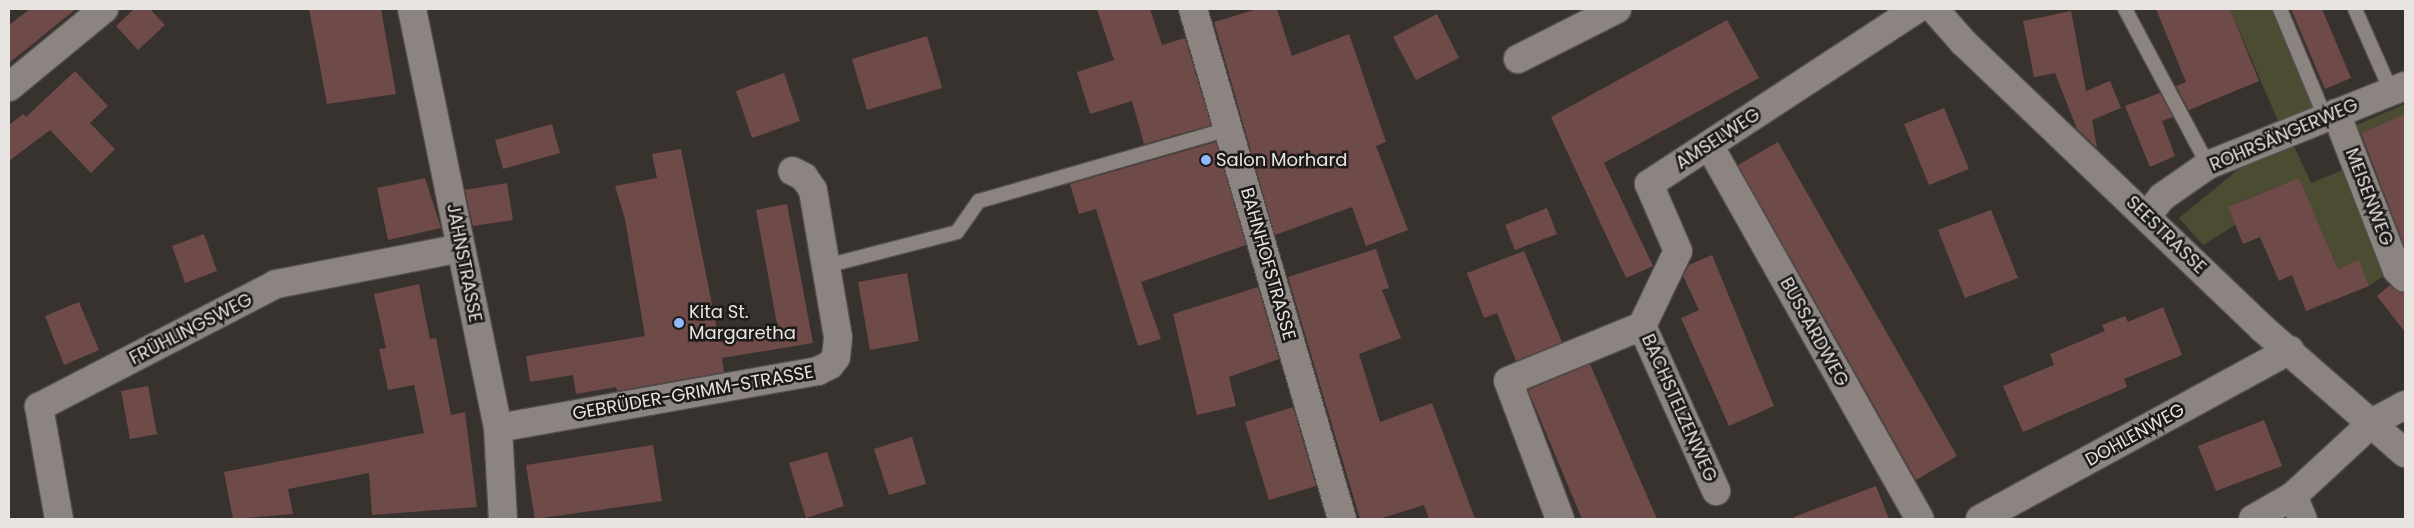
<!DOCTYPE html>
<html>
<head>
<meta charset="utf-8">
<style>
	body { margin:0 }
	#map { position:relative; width:2414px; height:528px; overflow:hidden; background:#38322f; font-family:Poppins,sans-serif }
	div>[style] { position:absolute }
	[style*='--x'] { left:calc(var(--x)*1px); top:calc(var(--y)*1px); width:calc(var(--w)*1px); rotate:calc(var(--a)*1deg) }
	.green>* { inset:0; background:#4b4c32 }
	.building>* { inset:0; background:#6e4a49 }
	.roads { filter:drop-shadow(1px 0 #534f4c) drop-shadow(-1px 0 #534f4c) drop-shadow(0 1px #534f4c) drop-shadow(0 -1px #534f4c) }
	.service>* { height:14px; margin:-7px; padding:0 7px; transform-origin:7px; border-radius:7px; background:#8b8481 }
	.minor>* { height:28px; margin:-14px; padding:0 14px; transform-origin:14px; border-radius:14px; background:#8b8481 }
	.tertiary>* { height:28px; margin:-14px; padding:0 14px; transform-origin:14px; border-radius:14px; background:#8b8481 }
	.dots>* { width:14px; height:14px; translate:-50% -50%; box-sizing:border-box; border:2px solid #1d1b19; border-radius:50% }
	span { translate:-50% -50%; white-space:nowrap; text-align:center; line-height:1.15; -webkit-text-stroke:5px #1d1b19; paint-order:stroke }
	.street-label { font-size:18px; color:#e7e4e2 }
	.poi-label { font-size:18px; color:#e7e4e2 }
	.left { translate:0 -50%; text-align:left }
	.frame { position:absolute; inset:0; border:10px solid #e7e4e2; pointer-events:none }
</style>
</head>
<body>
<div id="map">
	<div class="green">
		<i style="clip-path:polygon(2230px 9px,2275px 9px,2316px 109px,2278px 121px)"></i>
		<i style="clip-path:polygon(2405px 104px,2405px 114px,2354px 136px,2350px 128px)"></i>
		<i style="clip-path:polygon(2293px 144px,2311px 183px,2345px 169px,2354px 199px,2389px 272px,2369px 286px,2359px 261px,2338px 269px,2315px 215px,2290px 225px,2276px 187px,2228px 207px,2235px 225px,2203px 245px,2179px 218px,2239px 169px)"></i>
	</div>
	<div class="building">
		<i style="clip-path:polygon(30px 9px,76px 9px,9px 63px,9px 25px)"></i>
		<i style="clip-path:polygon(134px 9px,150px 9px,165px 25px,138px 50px,116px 26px)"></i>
		<i style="clip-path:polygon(309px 9px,381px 9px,396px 94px,327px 104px)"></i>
		<i style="clip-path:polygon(1097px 9px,1150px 9px,1162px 45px,1185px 38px,1211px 125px,1144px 144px,1132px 101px,1090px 114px,1077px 72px,1114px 60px)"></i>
		<i style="clip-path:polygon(1257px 9px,1277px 9px,1292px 56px,1349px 34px,1386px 142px,1376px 146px,1408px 230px,1366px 246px,1352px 207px,1275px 235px,1214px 22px)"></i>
		<i style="clip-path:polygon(2156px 9px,2230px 9px,2259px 81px,2189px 110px,2176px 86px,2186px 82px)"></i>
		<i style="clip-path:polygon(2291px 9px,2322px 9px,2351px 78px,2325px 89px)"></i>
		<i style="clip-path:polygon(2071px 11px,2086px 91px,2110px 81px,2121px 108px,2092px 120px,2097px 148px,2077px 129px,2055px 73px,2034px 77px,2023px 21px)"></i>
		<i style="clip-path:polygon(1437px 14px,1459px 58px,1416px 80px,1393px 37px)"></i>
		<i style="clip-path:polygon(1727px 20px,1759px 78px,1604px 163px,1653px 266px,1626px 278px,1551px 117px)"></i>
		<i style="clip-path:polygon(927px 36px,942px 88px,867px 110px,852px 59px)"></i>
		<i style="clip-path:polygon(75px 71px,108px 106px,90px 123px,115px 149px,91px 173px,50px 130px,9px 161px,9px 125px,23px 114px,26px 117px)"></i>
		<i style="clip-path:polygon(784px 73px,800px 121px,752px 138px,736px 91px)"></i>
		<i style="clip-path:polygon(2160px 93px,2173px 117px,2162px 121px,2175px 156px,2150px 167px,2125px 106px)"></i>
		<i style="clip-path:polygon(1944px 108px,1969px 169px,1929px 185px,1904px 124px)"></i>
		<i style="clip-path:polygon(2405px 114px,2405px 248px,2361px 133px)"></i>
		<i style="clip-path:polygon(552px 124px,560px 153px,503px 169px,495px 140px)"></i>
		<i style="clip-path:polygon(1216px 142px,1246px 245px,1141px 282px,1161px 339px,1138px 346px,1096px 209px,1079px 214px,1070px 184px)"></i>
		<i style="clip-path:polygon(1778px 142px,1957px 456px,1916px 480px,1738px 165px)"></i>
		<i style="clip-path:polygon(681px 149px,718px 334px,777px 324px,756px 210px,787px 204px,813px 343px,722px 358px,724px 372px,617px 391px,616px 387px,576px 394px,573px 375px,530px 382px,526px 356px,645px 336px,625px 219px,615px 186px,657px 178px,652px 154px)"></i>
		<i style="clip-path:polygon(425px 178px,441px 228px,388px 240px,377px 188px)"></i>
		<i style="clip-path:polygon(2299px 178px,2338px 269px,2359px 260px,2369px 286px,2306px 311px,2292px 275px,2279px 281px,2260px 237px,2243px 244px,2228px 207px)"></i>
		<i style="clip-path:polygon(507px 183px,513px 220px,473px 226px,465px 190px)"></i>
		<i style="clip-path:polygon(1547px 208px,1557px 234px,1515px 250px,1505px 225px)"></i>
		<i style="clip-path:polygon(1991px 210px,2018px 278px,1965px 298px,1938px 230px)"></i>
		<i style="clip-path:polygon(204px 234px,217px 271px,185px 283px,172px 246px)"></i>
		<i style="clip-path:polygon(1376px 249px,1389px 288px,1382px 290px,1401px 338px,1359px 354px,1380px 422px,1432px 403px,1475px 519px,1429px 519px,1424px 505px,1379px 519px,1360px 519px,1288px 277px)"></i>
		<i style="clip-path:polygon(1524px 251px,1562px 342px,1516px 361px,1497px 313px,1484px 318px,1467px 273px)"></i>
		<i style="clip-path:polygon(1712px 255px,1774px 406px,1729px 426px,1681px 318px,1699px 310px,1683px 276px,1689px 265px)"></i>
		<i style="clip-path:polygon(907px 273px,919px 341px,870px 350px,858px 282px)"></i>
		<i style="clip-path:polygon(419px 284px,430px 339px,436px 338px,451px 415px,465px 412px,477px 507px,372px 515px,369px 473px,288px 489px,293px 514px,233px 519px,224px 472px,424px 433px,414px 385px,388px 390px,379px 349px,386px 348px,374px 294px)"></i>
		<i style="clip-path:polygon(2390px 285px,2405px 293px,2405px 332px,2377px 296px)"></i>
		<i style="clip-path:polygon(1258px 287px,1279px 359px,1229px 377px,1236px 406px,1197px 415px,1173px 314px)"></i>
		<i style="clip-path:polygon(79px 302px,99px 350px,64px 365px,45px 316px)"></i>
		<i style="clip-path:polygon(2163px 307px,2182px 355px,2124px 379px,2127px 387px,2023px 432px,2003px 386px,2054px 365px,2050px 354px,2105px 331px,2102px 325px,2125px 316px,2128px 322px)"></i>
		<i style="clip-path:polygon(1590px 364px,1637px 473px,1657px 519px,1582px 519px,1574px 500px,1528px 390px)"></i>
		<i style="clip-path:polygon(148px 386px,157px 434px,130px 439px,121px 391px)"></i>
		<i style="clip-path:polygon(1293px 407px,1316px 486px,1269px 500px,1245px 422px)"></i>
		<i style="clip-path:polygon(2264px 420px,2282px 466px,2216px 491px,2198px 446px)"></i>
		<i style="clip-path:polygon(912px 437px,926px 484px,889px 495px,874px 449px)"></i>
		<i style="clip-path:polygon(653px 445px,662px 501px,535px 519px,526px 465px)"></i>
		<i style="clip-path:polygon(827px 452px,844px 506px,806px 518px,789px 463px)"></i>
		<i style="clip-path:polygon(1876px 486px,1889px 519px,1795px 519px,1794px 517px)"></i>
	</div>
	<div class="roads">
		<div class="service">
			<i style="--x:2125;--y:9;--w:177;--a:62"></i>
			<i style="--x:2280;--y:9;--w:117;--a:67.4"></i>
			<i style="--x:2355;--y:9;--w:90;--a:66.3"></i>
			<i style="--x:826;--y:266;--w:135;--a:-14.5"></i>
			<i style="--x:957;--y:232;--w:38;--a:-55"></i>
			<i style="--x:979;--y:201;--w:259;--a:-16.1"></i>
		</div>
		<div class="minor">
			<i style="--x:412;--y:9;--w:428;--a:78.4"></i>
			<i style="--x:498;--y:428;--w:91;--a:86.9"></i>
			<i style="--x:1193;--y:9;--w:531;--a:73.71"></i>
			<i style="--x:1934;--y:9;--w:44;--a:48.7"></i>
			<i style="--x:1963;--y:42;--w:414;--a:43.7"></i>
			<i style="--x:2262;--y:328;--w:190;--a:41.2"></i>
			<i style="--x:1518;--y:59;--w:111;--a:-26.8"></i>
			<i style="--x:2336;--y:113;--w:168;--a:68.8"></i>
			<i style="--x:2397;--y:270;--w:11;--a:45"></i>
			<i style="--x:1709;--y:145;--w:429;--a:60.6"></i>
			<i style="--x:2147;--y:216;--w:24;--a:-52"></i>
			<i style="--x:2162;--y:197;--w:56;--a:-34.8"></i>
			<i style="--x:2208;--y:165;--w:212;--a:-21.9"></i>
			<i style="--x:1642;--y:326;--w:83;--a:-64.4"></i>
			<i style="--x:1678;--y:251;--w:73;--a:-113.4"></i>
			<i style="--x:1649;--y:184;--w:319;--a:-33.2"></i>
			<i style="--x:1642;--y:326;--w:181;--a:65.8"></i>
			<i style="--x:498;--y:428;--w:325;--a:-10.1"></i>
			<i style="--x:818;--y:371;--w:13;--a:-27"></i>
			<i style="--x:830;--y:365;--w:10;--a:-53"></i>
			<i style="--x:836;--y:357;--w:20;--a:-84"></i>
			<i style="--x:838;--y:337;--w:149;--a:-99.7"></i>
			<i style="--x:813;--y:190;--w:16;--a:-125"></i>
			<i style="--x:804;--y:177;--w:13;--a:-153"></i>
			<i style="--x:2293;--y:496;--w:25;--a:67"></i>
			<i style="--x:59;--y:519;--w:114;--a:-100.1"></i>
			<i style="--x:39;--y:407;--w:267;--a:-27.4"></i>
			<i style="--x:276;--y:284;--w:188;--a:-11"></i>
			<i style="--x:1560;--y:519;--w:147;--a:-110.6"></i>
			<i style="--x:1508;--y:381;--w:145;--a:-22.3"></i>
			<i style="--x:1980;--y:519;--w:353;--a:-28.6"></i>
			<i style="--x:2253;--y:519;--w:46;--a:-29.9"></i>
			<i style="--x:2293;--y:496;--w:109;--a:-42.8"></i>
			<i style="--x:2373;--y:422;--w:36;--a:-28"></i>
		</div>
		<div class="tertiary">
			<i style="--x:9;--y:87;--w:123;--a:-39.4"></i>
		</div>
	</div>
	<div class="dots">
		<i style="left:1206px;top:160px;background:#91b8fd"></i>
		<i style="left:679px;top:323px;background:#91b8fd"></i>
	</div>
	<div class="street-label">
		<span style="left:2284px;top:135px;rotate:-23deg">ROHRSÄNGERWEG</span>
		<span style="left:1718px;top:139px;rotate:-33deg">AMSELWEG</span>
		<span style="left:2369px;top:197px;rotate:69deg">MEISENWEG</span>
		<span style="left:2166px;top:235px;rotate:44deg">SEESTRASSE</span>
		<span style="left:464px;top:263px;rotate:79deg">JAHNSTRASSE</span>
		<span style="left:1268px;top:264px;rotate:74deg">BAHNHOFSTRASSE</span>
		<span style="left:191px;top:329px;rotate:-27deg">FRÜHLINGSWEG</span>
		<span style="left:1814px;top:332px;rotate:61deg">BUSSARDWEG</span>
		<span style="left:693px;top:393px;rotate:-10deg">GEBRÜDER-GRIMM-STRASSE</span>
		<span style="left:1679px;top:408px;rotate:66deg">BACHSTELZENWEG</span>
		<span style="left:2135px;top:435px;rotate:-29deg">DOHLENWEG</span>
	</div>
	<div class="poi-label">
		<span class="left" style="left:1216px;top:160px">Salon Morhard</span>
		<span class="left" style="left:689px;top:323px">Kita St.<br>Margaretha</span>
	</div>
	<div class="frame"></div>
</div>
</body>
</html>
